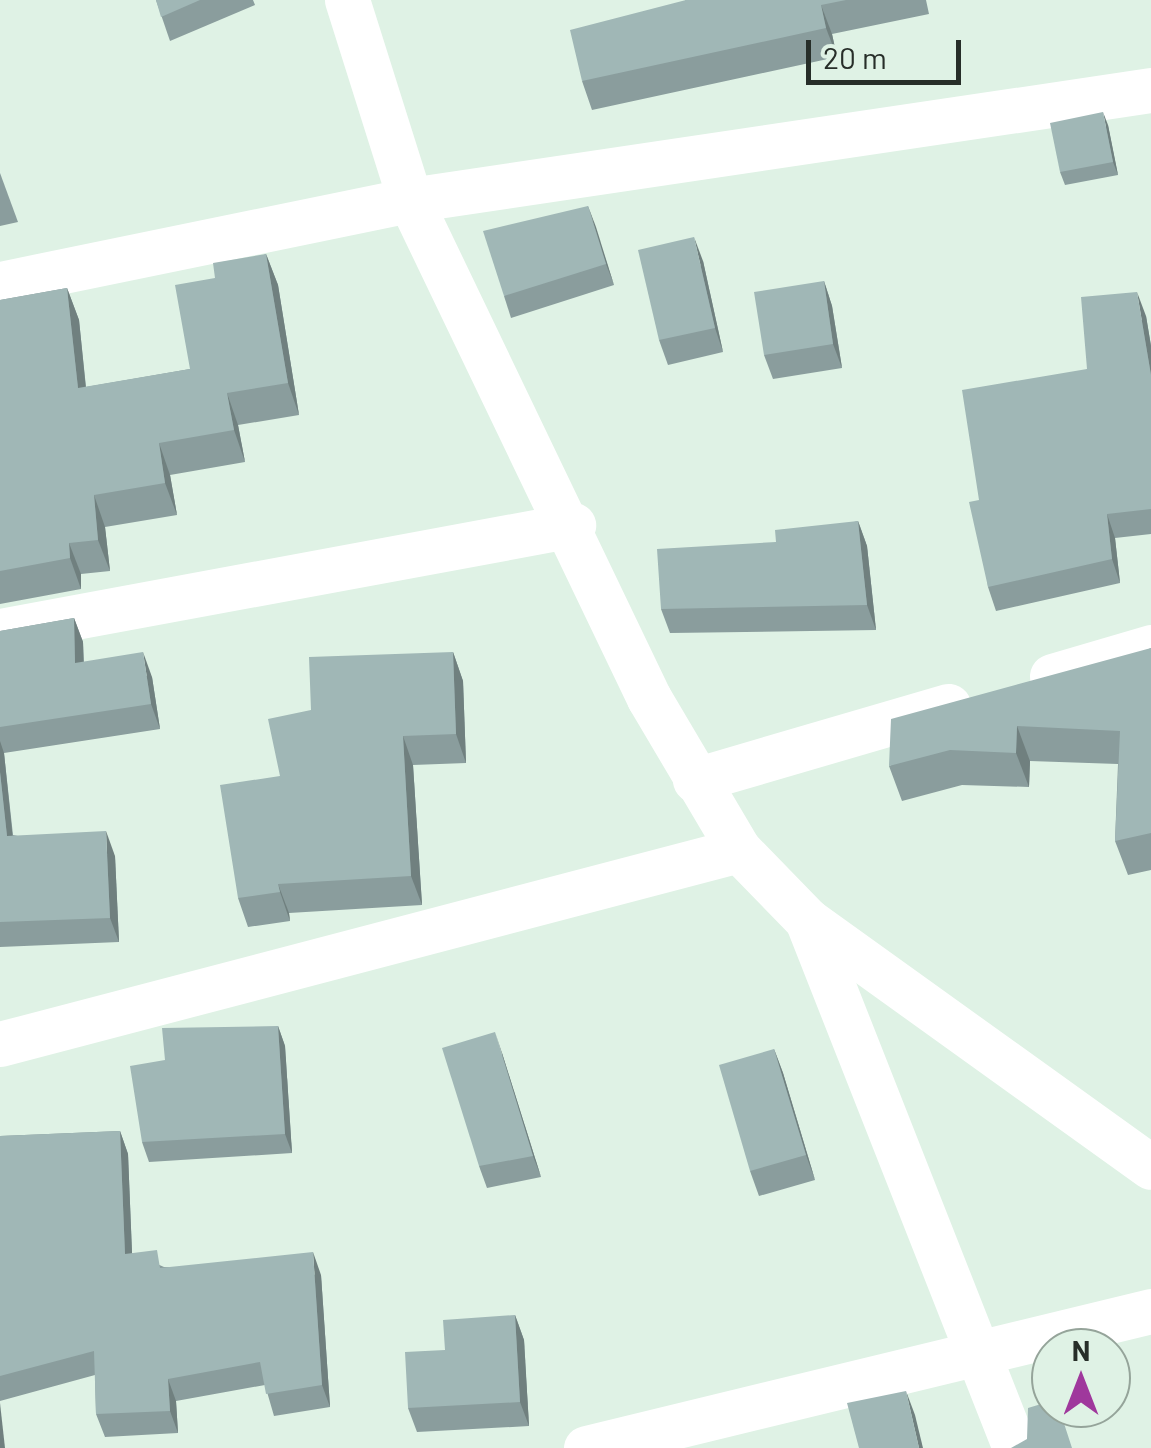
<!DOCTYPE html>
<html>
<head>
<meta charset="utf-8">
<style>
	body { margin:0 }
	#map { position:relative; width:1151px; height:1448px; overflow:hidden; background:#dff2e5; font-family:Barlow,sans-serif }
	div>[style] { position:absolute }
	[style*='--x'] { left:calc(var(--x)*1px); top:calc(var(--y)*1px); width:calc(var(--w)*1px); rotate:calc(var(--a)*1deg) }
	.minor>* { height:45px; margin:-22.5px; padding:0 22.5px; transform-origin:22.5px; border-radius:22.5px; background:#fff }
	.wall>* { inset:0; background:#8a9d9d }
	.shaded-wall>* { inset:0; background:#70807f }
	.building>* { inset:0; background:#a0b7b6 }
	span { translate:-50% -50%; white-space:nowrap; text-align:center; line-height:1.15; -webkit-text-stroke:10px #dff2e5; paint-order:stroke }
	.north { position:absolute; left:1031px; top:1328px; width:100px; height:100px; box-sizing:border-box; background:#dff2e5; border:2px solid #95a49a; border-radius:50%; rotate:0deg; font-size:28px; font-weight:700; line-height:40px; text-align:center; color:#272e29 }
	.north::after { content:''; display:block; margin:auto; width:35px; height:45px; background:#9f389c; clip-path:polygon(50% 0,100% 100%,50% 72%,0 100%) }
	.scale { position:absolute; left:806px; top:40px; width:155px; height:45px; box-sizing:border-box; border:5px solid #272e29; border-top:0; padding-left:12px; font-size:30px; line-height:35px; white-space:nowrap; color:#272e29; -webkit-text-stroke:8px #dff2e5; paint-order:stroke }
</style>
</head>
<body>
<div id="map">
	<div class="minor">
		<i style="--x:347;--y:0;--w:210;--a:72.5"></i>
		<i style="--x:410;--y:200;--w:552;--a:64.36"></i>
		<i style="--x:649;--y:698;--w:177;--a:59.4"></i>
		<i style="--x:739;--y:850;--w:98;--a:45.8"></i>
		<i style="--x:807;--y:920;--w:423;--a:35.7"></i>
		<i style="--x:0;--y:284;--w:419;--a:-11.6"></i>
		<i style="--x:410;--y:200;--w:749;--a:-8.44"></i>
		<i style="--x:0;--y:631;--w:583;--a:-10.48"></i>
		<i style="--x:1052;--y:676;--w:103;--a:-16.3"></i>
		<i style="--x:695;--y:780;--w:264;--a:-16.3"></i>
		<i style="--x:807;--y:920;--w:567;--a:68.5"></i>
		<i style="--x:0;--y:1044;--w:764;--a:-14.71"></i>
		<i style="--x:586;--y:1448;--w:581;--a:-13.63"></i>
	</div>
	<div class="wall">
		<i style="clip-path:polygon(156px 0,253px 0,255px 5px,170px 41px)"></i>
		<i style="clip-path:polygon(686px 0,926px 0,929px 14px,832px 34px,837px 57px,592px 110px,582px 81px)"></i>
		<i style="clip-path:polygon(1108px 125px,1118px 175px,1065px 185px,1060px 172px)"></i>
		<i style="clip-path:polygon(0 173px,18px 222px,0 226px)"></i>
		<i style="clip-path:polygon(588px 206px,614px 285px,511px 318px,504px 296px)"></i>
		<i style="clip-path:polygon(266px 254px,278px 285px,299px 415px,238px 425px,245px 462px,170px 475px,177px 515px,105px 527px,110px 571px,81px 574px,81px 589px,0 604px,0 300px,67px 288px,79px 320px,86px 387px,190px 369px,215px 278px)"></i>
		<i style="clip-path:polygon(703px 261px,723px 352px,668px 365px,659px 340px)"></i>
		<i style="clip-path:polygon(824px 281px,832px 306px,842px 368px,773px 379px,764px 355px)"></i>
		<i style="clip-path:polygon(1146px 316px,1151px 346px,1151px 534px,1115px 538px,1120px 583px,996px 611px,988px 587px,979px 500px,1087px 369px)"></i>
		<i style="clip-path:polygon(858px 521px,867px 546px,876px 630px,670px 633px,661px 609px,776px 542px)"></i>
		<i style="clip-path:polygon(74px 618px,83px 642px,84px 662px,152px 677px,160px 729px,4px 753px,13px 835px,115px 856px,119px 942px,0 947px,0 631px)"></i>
		<i style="clip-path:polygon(1151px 648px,1151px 870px,1128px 875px,1115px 841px,1118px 764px,1030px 761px,1029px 787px,962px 785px,902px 801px,889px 766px)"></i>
		<i style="clip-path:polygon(453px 652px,463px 681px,466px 763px,413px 765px,422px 905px,289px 913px,290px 921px,248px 927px,238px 898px,280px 776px,311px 710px)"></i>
		<i style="clip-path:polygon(278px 1026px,285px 1046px,292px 1153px,149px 1162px,142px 1142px)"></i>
		<i style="clip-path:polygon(774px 1049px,783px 1073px,815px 1180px,759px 1196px,750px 1171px)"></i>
		<i style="clip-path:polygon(502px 1053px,541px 1177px,487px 1188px,479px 1166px)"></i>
		<i style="clip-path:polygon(120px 1131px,128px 1154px,132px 1253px,164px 1267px,321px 1275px,330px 1407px,274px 1416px,265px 1385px,176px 1401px,178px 1433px,105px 1437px,96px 1414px,95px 1375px,0 1401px,0 1136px)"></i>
		<i style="clip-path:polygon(515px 1315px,524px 1340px,529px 1426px,417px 1432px,408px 1408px)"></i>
	</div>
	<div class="shaded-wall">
		<i style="clip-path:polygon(821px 5px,832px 34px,837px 57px,826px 28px)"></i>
		<i style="clip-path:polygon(1103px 112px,1108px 125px,1118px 175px,1113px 162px)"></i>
		<i style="clip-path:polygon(588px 206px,596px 227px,614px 285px,606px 264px)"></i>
		<i style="clip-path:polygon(694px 237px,703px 261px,723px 352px,715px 328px)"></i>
		<i style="clip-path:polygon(266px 254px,278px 285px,299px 415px,288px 383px)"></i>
		<i style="clip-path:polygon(824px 281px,832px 306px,842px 368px,833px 344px)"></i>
		<i style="clip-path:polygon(67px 288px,79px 320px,89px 420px,78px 388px)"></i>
		<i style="clip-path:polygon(1137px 292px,1146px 316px,1151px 346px,1151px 375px)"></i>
		<i style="clip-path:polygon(227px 393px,238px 425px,245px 462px,234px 430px)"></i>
		<i style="clip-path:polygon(159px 443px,170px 475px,177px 515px,165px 483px)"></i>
		<i style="clip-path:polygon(94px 495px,105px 527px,110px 571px,98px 540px)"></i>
		<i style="clip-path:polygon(1107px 514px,1115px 538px,1120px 583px,1112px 559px)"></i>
		<i style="clip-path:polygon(858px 521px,867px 546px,876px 630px,867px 605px)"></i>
		<i style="clip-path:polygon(69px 543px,81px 574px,81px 589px,70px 558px)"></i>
		<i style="clip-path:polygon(74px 618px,83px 642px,84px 688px,75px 663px)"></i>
		<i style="clip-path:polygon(143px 652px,152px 677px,160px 729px,151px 704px)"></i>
		<i style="clip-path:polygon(453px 652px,463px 681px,466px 763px,456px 734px)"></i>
		<i style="clip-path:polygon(1017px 726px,1030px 761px,1029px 787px,1016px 753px)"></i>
		<i style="clip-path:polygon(403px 736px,413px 765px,422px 905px,411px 876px)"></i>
		<i style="clip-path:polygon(0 741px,4px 753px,15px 860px,7px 836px,0 772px)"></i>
		<i style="clip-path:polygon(106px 831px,115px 856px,119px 942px,110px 918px)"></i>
		<i style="clip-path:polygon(278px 884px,289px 913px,290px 921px,280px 892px)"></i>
		<i style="clip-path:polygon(278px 1026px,285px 1046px,292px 1153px,285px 1134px)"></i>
		<i style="clip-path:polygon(495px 1032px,502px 1053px,541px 1177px,533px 1156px)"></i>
		<i style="clip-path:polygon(774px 1049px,783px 1073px,815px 1180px,806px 1155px)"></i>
		<i style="clip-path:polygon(120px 1131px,128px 1154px,133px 1277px,125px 1254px)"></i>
		<i style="clip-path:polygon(313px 1252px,321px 1275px,330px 1407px,322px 1385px)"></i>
		<i style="clip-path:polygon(515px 1315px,524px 1340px,529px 1426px,520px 1402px)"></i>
		<i style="clip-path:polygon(168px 1379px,176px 1401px,178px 1433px,170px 1411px)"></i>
		<i style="clip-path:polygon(906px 1391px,915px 1415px,923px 1448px,919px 1448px)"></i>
		<i style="clip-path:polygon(0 1403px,5px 1448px,0 1448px)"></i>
	</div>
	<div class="building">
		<i style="clip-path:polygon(156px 0,200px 0,161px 17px)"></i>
		<i style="clip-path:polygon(686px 0,846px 0,821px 5px,826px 28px,582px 81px,570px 30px)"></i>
		<i style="clip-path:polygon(1103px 112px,1113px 162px,1060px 172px,1050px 123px)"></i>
		<i style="clip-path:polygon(588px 206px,606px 264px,504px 296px,483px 231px)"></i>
		<i style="clip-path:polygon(694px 237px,715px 328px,659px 340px,638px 250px)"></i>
		<i style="clip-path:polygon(266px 254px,288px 383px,227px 393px,234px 430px,159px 443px,165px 483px,94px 495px,98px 540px,69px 543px,70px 558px,0 571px,0 300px,67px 288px,78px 388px,190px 369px,175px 285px,215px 278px,213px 263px)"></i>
		<i style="clip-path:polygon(824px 281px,833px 344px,764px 355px,754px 292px)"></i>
		<i style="clip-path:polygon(1137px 292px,1151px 375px,1151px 509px,1107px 514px,1112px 559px,988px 587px,969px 502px,979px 500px,962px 390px,1087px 369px,1081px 297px)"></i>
		<i style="clip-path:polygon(858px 521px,867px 605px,661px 609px,657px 549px,776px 542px,775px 530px)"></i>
		<i style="clip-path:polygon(74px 618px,75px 663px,143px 652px,151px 704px,0 727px,0 631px)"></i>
		<i style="clip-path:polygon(1151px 648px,1151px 833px,1115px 841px,1120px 731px,1017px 726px,1016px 753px,950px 750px,889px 766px,891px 719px)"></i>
		<i style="clip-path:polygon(453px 652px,456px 734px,403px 736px,411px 876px,278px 884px,280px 892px,238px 898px,220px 785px,280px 776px,268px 719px,311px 710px,309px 657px)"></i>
		<i style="clip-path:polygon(0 772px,7px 836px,106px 831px,110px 918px,0 922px)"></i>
		<i style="clip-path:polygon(278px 1026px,285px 1134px,142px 1142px,130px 1066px,165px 1060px,162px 1028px)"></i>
		<i style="clip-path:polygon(495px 1032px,533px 1156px,479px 1166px,442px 1048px)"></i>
		<i style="clip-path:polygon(774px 1049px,806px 1155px,750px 1171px,719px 1065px)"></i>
		<i style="clip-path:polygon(120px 1131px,125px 1254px,157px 1250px,160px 1268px,313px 1252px,322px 1385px,266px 1394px,260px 1362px,168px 1379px,170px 1411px,96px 1414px,94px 1351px,0 1376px,0 1136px)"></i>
		<i style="clip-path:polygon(515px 1315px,520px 1402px,408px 1408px,405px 1352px,445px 1350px,443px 1320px)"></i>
		<i style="clip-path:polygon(906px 1391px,919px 1448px,859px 1448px,847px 1403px)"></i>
		<i style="clip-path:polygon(1051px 1401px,1051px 1408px,1059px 1408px,1072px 1448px,1011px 1448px,1027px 1439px,1028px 1408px)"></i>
	</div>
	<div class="north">N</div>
	<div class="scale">20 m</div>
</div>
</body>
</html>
